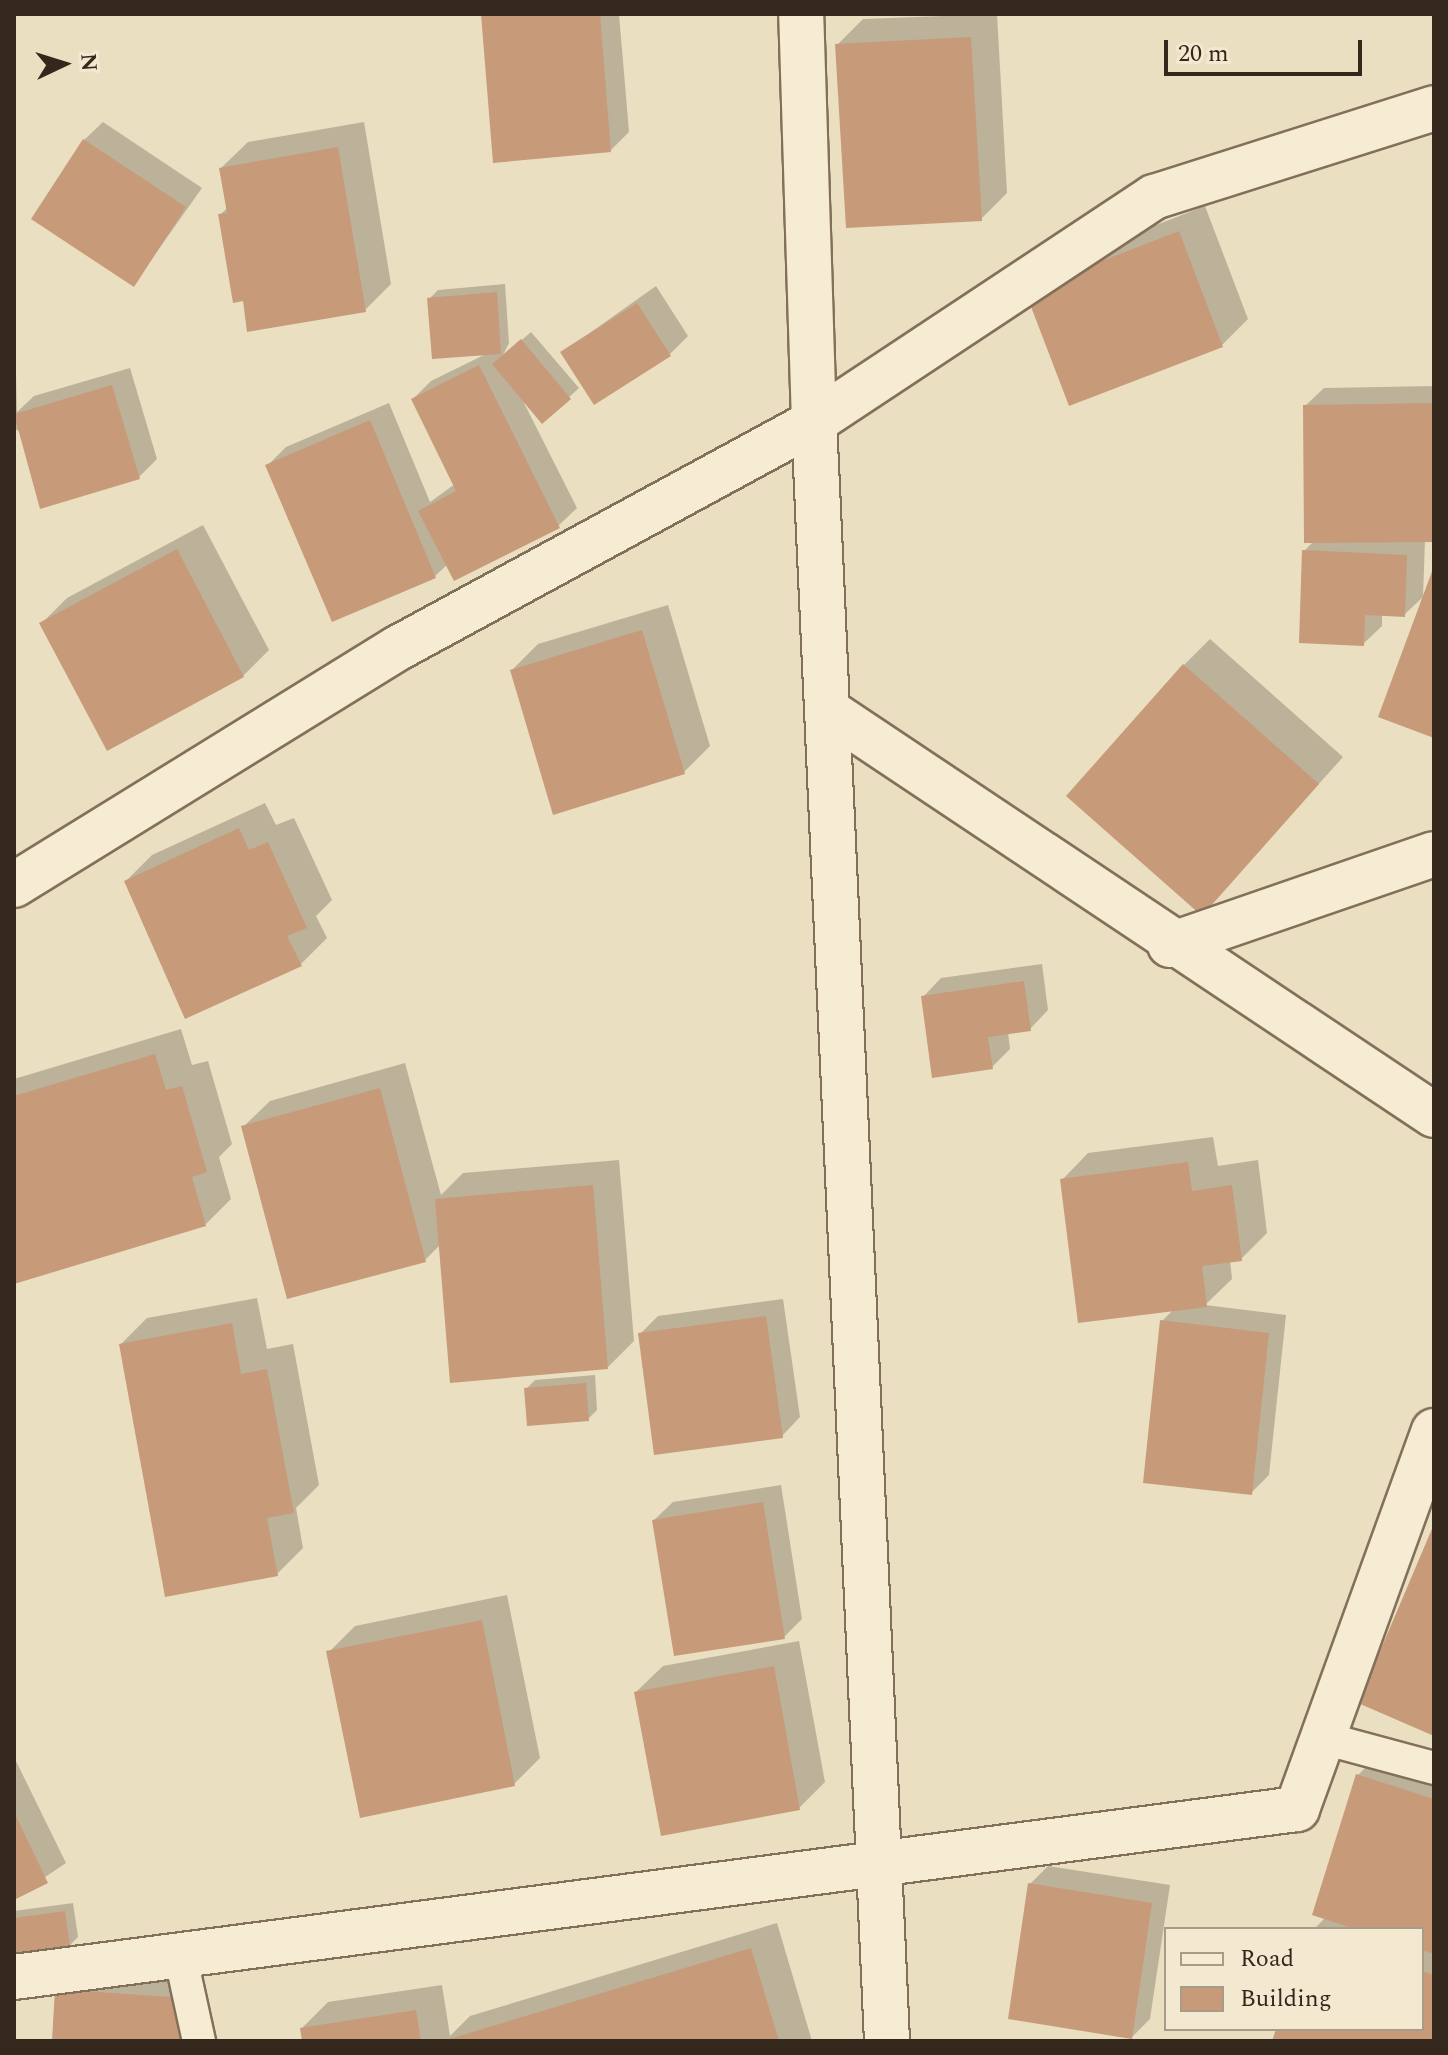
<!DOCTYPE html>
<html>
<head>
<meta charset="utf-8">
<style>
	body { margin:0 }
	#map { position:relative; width:1448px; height:2055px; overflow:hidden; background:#ebdfc1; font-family:Spectral,serif }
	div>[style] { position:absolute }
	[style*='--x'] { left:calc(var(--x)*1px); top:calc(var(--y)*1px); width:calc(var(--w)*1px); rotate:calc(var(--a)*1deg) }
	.shadow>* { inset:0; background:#0003 }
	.building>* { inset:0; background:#c79a79 }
	.roads { filter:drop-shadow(2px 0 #83705a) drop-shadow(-2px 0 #83705a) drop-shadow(0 2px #83705a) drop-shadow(0 -2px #83705a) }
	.service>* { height:32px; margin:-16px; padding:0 16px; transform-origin:16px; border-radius:16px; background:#f6ecd4 }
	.minor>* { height:44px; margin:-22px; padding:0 22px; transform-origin:22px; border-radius:22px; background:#f6ecd4 }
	span { translate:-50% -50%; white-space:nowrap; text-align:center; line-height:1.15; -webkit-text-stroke:6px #f3e9d0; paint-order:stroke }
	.frame { position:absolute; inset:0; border:16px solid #34281d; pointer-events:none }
	.legend { position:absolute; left:1164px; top:1927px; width:260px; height:104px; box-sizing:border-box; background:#f3e9d0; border:2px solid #a79c88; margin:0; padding:10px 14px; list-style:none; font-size:24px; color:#34281d }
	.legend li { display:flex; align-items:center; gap:16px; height:40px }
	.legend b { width:40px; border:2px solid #a79c88 }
	.north { position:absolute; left:24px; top:24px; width:80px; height:80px; -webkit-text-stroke:6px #f3e9d0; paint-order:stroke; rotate:86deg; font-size:22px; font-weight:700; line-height:32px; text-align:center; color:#34281d }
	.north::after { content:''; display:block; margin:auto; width:28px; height:36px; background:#34281d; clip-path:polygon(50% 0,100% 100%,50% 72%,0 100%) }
	.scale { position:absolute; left:1164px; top:40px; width:198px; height:36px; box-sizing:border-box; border:4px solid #34281d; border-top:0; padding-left:10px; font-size:24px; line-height:28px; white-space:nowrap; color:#34281d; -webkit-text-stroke:6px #f3e9d0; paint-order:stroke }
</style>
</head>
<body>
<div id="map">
	<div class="shadow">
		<i style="clip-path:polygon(483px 14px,619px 14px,629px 132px,611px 150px)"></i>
		<i style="clip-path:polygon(997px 14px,1007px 193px,981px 219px,837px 45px,863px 19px)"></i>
		<i style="clip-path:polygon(103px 122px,202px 188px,134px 284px,84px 140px)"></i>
		<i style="clip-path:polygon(364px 122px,391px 284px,365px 310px,245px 299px,220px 215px,228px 207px,221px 168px,248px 142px)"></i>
		<i style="clip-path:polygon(1205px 206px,1248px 319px,1222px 345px,1054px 265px)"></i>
		<i style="clip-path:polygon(505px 284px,509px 343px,502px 357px,531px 332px,579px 388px,543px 421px,523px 401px,577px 508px,558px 526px,448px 564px,435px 576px,268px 465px,286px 447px,389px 403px,430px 502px,455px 484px,413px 399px,431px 381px,488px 353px,429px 299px,438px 290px)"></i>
		<i style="clip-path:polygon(656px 286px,688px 336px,670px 354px,563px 352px)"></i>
		<i style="clip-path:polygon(14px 297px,17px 412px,34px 396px,130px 368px,157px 459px,139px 477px,14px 429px)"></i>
		<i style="clip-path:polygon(1434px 386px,1434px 540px,1425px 540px,1423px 597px,1404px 615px,1382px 614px,1382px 626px,1363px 644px,1304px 551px,1314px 541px,1305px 406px,1324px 388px)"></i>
		<i style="clip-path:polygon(203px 525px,269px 650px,243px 676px,41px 624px,67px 598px)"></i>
		<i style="clip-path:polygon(668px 605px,710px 746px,684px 772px,512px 670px,538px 644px)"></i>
		<i style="clip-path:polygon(1210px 639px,1343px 757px,1202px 914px,1184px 665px)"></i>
		<i style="clip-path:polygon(265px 803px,276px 825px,294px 818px,332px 900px,316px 916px,327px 938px,300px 965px,126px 881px,152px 855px)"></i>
		<i style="clip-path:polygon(1042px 964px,1048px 1010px,1030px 1029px,1008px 1032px,1010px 1049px,992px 1067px,923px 997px,941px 978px)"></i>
		<i style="clip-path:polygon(181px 1029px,192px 1065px,208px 1061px,232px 1144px,219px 1157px,231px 1199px,205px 1225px,14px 1282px,14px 1079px)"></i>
		<i style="clip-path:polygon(405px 1063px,441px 1195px,463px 1173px,619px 1160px,634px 1341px,608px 1367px,440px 1245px,425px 1260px,243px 1127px,270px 1101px)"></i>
		<i style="clip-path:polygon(1213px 1137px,1218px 1166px,1258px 1160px,1267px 1233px,1241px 1259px,1230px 1260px,1232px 1279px,1205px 1305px,1286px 1315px,1269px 1475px,1251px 1493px,1162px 1321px,1174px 1309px,1062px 1180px,1088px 1153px)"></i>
		<i style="clip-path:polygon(257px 1298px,267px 1349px,293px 1344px,319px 1485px,296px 1508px,303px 1548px,277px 1574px,121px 1344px,147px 1318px)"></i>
		<i style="clip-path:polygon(783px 1299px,800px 1417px,782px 1436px,640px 1334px,658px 1316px)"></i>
		<i style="clip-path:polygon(595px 1375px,597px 1410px,588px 1419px,526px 1389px,535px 1380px)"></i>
		<i style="clip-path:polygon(781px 1485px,802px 1619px,784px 1637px,654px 1520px,673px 1502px)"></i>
		<i style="clip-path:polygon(507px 1595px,540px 1758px,514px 1784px,329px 1652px,355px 1626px)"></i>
		<i style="clip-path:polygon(799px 1641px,825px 1782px,799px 1808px,636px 1692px,663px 1666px)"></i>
		<i style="clip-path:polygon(1384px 1749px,1434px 1765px,1434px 2041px,1274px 2041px,1278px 2029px,1422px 2029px,1422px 1929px,1314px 1929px,1325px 1918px,1358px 1775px)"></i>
		<i style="clip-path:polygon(14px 1757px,66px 1863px,14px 1898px)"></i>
		<i style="clip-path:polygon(1048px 1866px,1170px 1885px,1150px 2019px,1132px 2037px,1030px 1884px)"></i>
		<i style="clip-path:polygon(73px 1903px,78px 1937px,69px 1946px,14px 1953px,14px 1911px)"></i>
		<i style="clip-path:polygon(777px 1923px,812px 2041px,304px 2041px,302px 2028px,328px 2002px,442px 1985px,450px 2036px,470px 2016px)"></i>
		<i style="clip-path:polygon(75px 1972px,203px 1980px,199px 2041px,54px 2041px)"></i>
	</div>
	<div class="building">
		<i style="clip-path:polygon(481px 14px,600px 14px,611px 152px,493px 163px)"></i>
		<i style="clip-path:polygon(971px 37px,982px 221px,846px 228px,835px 44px)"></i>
		<i style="clip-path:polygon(83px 139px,186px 207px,134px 287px,31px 219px)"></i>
		<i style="clip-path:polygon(338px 147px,366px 312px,247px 332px,243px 301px,233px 303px,218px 214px,227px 213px,219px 168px)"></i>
		<i style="clip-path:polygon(1179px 231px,1223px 347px,1069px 406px,1025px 291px)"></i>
		<i style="clip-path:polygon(497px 292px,501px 354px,432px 359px,427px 298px)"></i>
		<i style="clip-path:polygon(637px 303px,671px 356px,594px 405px,560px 352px)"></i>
		<i style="clip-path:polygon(521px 339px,571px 399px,542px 424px,492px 364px)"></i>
		<i style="clip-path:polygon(479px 365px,560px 528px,454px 581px,418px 511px,456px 491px,411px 399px)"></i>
		<i style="clip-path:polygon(112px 385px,140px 479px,40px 509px,14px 414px)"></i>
		<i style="clip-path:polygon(1434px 403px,1434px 542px,1304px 543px,1303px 405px)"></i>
		<i style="clip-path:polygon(370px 420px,436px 578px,332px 622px,265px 465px)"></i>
		<i style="clip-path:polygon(177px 549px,244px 677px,107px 751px,39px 623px)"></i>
		<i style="clip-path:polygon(1302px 550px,1407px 555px,1405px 617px,1365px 615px,1364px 646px,1299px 643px)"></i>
		<i style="clip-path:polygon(1434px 566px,1434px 738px,1378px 717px)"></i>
		<i style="clip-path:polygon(642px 630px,685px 774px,553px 815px,510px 670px)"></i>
		<i style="clip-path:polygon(1183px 664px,1319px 784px,1202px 916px,1066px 796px)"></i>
		<i style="clip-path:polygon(239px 828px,249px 850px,268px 842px,307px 928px,287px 936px,302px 966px,185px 1019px,124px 881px)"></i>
		<i style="clip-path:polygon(1024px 981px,1031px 1031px,988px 1037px,993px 1069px,932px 1078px,921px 996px)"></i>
		<i style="clip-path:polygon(155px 1054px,166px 1090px,182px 1086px,207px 1172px,192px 1177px,206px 1226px,14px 1284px,14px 1096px)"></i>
		<i style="clip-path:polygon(380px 1088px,426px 1262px,287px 1299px,241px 1126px)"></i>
		<i style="clip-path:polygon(1188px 1162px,1192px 1191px,1232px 1185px,1242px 1261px,1202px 1266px,1207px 1307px,1078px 1323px,1060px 1179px)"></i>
		<i style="clip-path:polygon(593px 1185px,608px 1369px,450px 1383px,435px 1199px)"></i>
		<i style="clip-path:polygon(766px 1316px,783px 1438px,654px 1455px,638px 1333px)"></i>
		<i style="clip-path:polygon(1160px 1320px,1269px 1333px,1252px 1495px,1143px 1483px)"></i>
		<i style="clip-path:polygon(232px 1323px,241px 1374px,267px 1369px,294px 1513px,267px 1518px,278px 1576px,165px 1597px,119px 1344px)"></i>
		<i style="clip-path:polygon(586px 1383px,589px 1421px,527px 1426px,524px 1388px)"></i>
		<i style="clip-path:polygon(763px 1502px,785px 1639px,674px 1656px,652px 1520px)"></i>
		<i style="clip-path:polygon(1434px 1524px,1434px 1736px,1358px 1703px)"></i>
		<i style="clip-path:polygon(482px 1620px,515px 1786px,360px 1818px,326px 1651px)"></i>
		<i style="clip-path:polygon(774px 1666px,800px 1810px,661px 1836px,634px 1692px)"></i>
		<i style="clip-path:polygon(1356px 1774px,1434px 1799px,1434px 1954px,1422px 1950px,1422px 1929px,1355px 1929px,1312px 1915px)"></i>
		<i style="clip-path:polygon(14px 1812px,48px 1883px,14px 1900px)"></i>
		<i style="clip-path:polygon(1028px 1883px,1152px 1903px,1132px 2039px,1008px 2019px)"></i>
		<i style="clip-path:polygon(65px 1911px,70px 1948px,14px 1955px,14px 1918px)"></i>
		<i style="clip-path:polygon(751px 1948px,779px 2041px,446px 2041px,446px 2040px)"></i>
		<i style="clip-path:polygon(1422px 1971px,1434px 1975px,1432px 2041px,1272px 2041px,1276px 2029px,1422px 2029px)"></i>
		<i style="clip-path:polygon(55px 1989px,185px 1998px,182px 2041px,52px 2041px)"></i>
		<i style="clip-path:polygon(416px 2010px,421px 2041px,302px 2041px,300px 2028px)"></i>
	</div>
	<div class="roads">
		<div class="service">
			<i style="--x:1323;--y:1738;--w:115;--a:15.1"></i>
			<i style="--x:180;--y:1954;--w:89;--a:77.7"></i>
		</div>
		<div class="minor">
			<i style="--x:830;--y:712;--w:726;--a:33.71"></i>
			<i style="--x:14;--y:885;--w:451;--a:-31.7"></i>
			<i style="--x:398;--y:648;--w:473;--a:-28.5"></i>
			<i style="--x:814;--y:422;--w:408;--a:-91.8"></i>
			<i style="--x:1170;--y:945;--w:279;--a:-19"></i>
			<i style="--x:14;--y:1977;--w:1294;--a:-7.46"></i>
			<i style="--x:1297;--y:1809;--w:402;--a:-70.1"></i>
			<i style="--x:887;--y:2041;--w:1621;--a:-92.58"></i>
			<i style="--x:814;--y:422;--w:408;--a:-33.5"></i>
			<i style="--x:1154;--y:197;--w:294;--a:-17.6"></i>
		</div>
	</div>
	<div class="frame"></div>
	<ul class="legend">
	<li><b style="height:10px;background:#f6ecd4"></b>Road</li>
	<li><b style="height:22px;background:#c79a79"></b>Building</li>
	</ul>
	<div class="north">N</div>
	<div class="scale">20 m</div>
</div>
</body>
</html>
